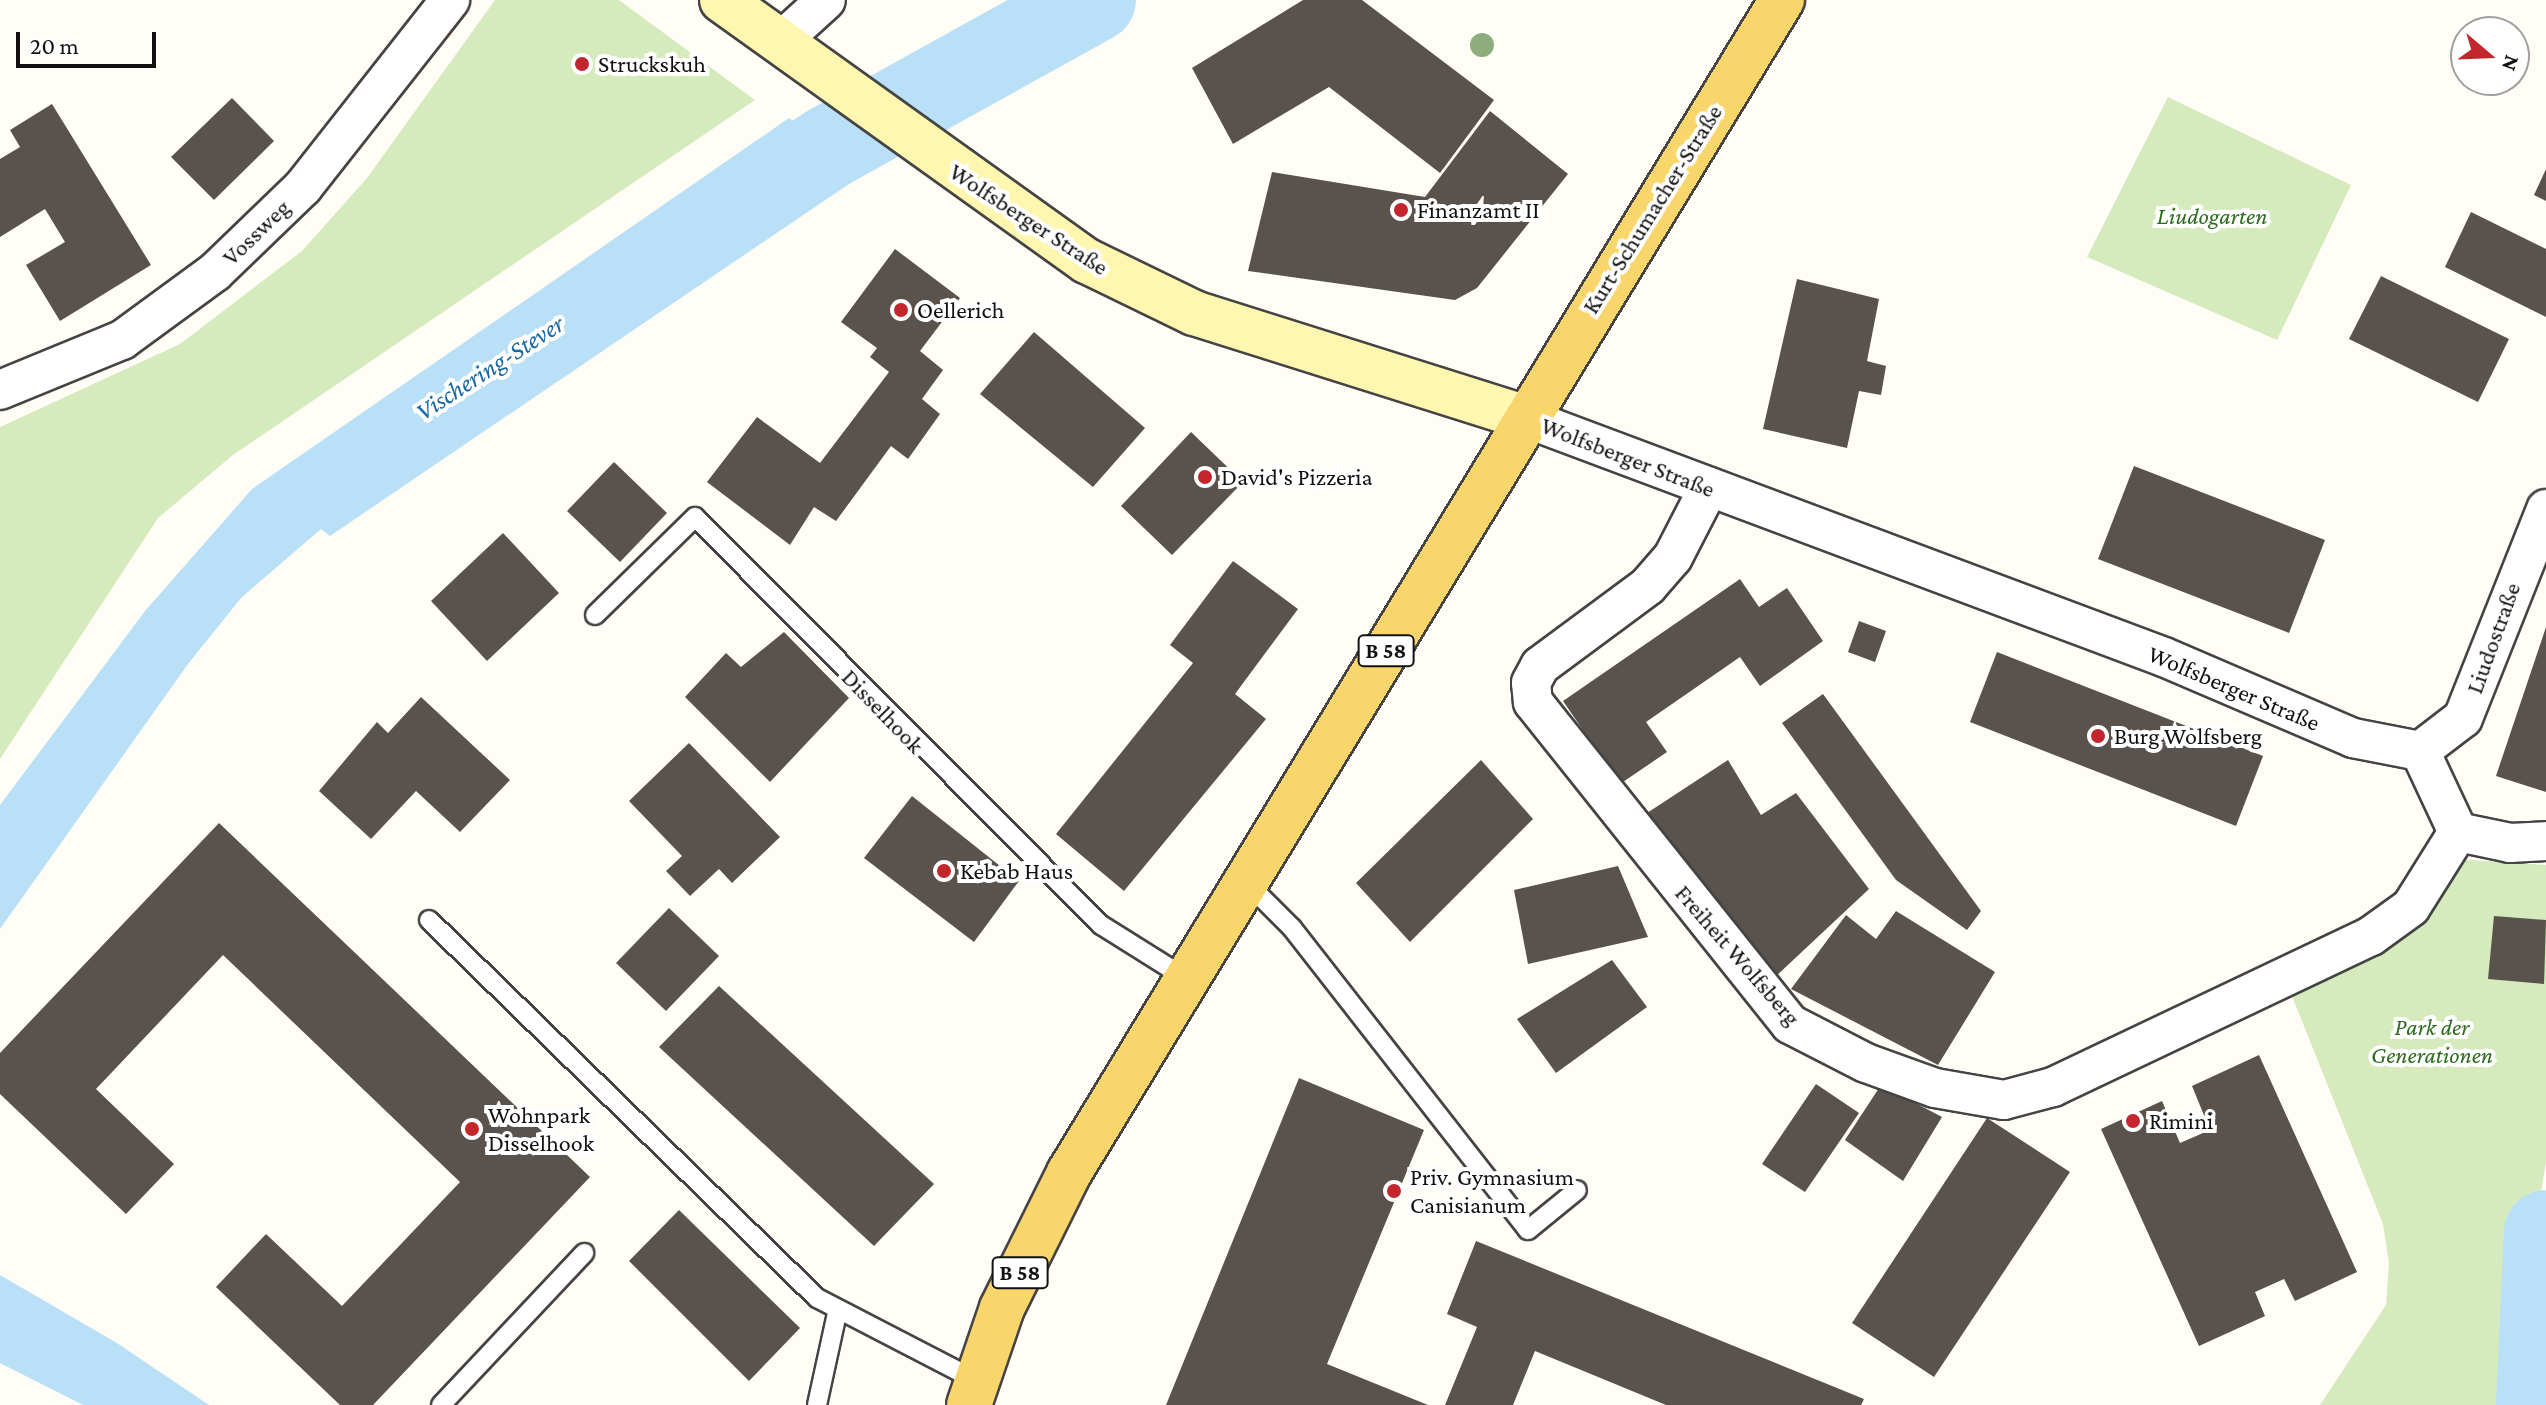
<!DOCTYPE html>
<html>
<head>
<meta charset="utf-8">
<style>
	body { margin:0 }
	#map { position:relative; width:2546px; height:1405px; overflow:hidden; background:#fffdf5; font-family:"Crimson Pro",serif }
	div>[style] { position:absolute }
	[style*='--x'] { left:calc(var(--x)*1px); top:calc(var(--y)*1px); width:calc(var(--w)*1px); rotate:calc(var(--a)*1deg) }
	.green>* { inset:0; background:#d5ebbd }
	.water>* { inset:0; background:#b9e0f7 }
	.river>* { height:84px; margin:-42px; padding:0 42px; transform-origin:42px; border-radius:42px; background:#b9e0f7 }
	.building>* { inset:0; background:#5a524d }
	.roads { filter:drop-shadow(2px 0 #444) drop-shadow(-2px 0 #444) drop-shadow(0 2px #444) drop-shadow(0 -2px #444) }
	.lane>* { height:18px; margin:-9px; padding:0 9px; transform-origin:9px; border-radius:9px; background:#fff }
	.street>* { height:38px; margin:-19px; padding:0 19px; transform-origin:19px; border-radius:19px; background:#fff }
	.secondary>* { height:44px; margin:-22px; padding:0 22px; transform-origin:22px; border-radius:22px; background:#fff6b0 }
	.primary>* { height:44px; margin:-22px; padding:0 22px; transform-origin:22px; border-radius:22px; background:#f9d66b }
	.trees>* { width:24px; height:24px; margin:-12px; border-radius:50%; background:#8dad7f }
	.dots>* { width:22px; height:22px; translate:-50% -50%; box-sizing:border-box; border:4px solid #fff; border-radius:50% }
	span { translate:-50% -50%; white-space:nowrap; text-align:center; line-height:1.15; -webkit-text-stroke:8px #fff; paint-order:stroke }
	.shield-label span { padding:2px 6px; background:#fff; border:2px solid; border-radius:6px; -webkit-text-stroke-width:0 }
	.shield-label { font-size:22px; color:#111; font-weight:700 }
	.poi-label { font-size:24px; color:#111 }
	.left { translate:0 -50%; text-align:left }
	.street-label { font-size:24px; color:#111 }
	.park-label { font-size:24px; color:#2f6b1f; font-style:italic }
	.water-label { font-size:26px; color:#1768a6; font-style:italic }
	.north { position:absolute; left:2450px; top:16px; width:80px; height:80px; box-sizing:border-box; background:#fff; border:2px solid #a0a0a0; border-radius:50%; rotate:109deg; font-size:22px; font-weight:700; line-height:32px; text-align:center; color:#111 }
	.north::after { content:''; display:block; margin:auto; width:28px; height:36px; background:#c4262e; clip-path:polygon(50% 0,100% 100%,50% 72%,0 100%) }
	.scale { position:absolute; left:16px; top:32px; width:140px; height:36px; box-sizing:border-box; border:4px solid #111; border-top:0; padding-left:10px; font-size:24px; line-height:28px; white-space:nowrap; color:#111; -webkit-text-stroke:6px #fff; paint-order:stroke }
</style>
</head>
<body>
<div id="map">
	<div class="green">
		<i style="clip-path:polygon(495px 0,619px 0,755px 100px,233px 455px,158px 518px,0 759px,0 427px,180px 344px,302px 251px,367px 178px)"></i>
		<i style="clip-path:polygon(2168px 97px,2351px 185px,2277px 340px,2087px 257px)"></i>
		<i style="clip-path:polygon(2457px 859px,2546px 865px,2546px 1162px,2532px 1244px,2527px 1405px,2320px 1405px,2386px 1305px,2389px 1263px,2383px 1224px,2288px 986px)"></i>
	</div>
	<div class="water">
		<i style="clip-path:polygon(789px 118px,865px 173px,330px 536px,321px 529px,241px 598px,188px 664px,0 929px,0 805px,145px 611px,252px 489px)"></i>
		<i style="clip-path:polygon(0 1275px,117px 1343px,209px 1405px,83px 1405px,0 1363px)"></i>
	</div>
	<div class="river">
		<i style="--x:733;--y:210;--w:115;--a:-33.3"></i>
		<i style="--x:829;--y:147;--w:303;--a:-29"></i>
		<i style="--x:2538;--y:1405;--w:173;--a:-87.4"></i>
	</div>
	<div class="building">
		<i style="clip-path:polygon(1303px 0,1362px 0,1494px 100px,1440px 173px,1329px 87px,1233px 144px,1192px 68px)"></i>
		<i style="clip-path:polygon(232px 98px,274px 141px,214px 200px,171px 157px)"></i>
		<i style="clip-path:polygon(52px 104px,151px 265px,60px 321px,26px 265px,65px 242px,45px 209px,0 237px,0 159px,20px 147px,10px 130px)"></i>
		<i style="clip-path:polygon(1490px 111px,1568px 174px,1477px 288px,1455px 300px,1248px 271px,1272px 172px,1425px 197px)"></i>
		<i style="clip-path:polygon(2546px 169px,2546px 201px,2534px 195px)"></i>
		<i style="clip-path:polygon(2471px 212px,2546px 249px,2546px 317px,2445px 267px)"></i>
		<i style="clip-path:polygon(895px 249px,960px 298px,920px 351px,943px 370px,922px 399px,940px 414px,908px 459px,891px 446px,836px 521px,814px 507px,790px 545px,707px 482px,757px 417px,820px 463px,889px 372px,870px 357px,877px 348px,841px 322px)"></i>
		<i style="clip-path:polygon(2381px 276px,2509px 339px,2478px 402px,2349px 339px)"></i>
		<i style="clip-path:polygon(1797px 279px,1879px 299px,1867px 361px,1886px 366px,1881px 395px,1859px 391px,1847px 448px,1763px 429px)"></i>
		<i style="clip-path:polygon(1034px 332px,1145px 428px,1093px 487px,980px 394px)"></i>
		<i style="clip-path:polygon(1191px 432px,1243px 482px,1172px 555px,1121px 506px)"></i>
		<i style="clip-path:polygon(614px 462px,667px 513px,620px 562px,567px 511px)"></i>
		<i style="clip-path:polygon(2134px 466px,2325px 540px,2289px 633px,2098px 559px)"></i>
		<i style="clip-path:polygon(503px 533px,559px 593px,487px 661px,431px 601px)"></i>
		<i style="clip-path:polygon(1233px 561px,1298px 609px,1235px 694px,1266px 719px,1124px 891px,1056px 834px,1193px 663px,1170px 645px)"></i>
		<i style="clip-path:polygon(1740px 579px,1759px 607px,1787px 588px,1823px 641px,1760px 686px,1740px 657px,1646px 722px,1667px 752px,1620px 784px,1563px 701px)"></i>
		<i style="clip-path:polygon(1859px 621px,1886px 631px,1875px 662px,1848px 652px)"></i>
		<i style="clip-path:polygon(2546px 627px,2546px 792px,2496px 776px)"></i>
		<i style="clip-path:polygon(784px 632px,849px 698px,770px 782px,685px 697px,726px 653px,741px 667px)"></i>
		<i style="clip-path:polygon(1997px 652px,2263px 756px,2236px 826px,1970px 722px)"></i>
		<i style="clip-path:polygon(1823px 694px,1981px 911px,1967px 930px,1896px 880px,1782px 723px)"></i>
		<i style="clip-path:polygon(421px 697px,510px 780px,460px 832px,416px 791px,371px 839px,319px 791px,377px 722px,388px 733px)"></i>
		<i style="clip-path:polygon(689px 743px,780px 837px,732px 883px,719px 869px,690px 896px,666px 871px,682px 856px,629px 801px)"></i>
		<i style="clip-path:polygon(1481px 760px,1533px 819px,1410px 942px,1356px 883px)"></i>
		<i style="clip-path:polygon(1728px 760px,1761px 815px,1796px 793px,1869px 889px,1773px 979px,1647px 813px)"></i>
		<i style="clip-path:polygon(912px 796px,1019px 881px,974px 942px,864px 858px)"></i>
		<i style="clip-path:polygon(219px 823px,590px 1177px,373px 1405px,340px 1405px,216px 1287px,266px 1234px,342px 1306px,460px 1182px,223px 955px,96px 1089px,174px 1164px,126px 1214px,0 1094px,0 1053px)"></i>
		<i style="clip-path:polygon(1618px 866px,1648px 937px,1528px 964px,1514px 890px)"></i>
		<i style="clip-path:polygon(669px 908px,719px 956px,666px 1011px,616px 963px)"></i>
		<i style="clip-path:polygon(1896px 911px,1995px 972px,1938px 1065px,1791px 989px,1846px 915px,1876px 939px)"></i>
		<i style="clip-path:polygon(2494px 916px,2546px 920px,2544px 984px,2488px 979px)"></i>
		<i style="clip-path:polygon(1612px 960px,1647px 1007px,1556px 1073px,1517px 1019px)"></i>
		<i style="clip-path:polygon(719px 986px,934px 1184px,874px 1246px,659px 1047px)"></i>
		<i style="clip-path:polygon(2259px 1055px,2357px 1272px,2295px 1301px,2284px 1279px,2255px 1292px,2265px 1316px,2199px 1346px,2101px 1129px,2162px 1101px,2180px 1143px,2210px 1130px,2192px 1086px)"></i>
		<i style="clip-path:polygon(1299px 1078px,1424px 1130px,1327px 1364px,1428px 1405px,1166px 1405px)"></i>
		<i style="clip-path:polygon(1816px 1084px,1859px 1113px,1805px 1192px,1762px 1164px)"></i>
		<i style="clip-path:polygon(1881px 1085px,1942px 1117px,1903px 1181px,1845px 1140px)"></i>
		<i style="clip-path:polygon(1987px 1118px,2070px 1172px,1934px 1377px,1852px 1323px)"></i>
		<i style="clip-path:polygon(679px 1210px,800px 1328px,749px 1381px,629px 1261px)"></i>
		<i style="clip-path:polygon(1476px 1241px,1864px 1399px,1861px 1405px,1666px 1405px,1535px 1351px,1513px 1405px,1445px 1405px,1477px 1327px,1447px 1314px)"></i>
	</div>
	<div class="roads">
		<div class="lane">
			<i style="--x:595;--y:615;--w:140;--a:-44.4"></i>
			<i style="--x:695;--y:517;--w:576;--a:45.14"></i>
			<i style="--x:1101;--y:925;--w:102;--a:32.1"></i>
			<i style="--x:1248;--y:884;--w:62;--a:45"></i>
			<i style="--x:1292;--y:928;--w:383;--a:52"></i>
			<i style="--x:1528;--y:1230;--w:63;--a:-39.2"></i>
			<i style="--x:429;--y:920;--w:542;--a:44.25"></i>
			<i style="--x:817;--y:1298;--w:180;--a:27.4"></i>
			<i style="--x:441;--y:1405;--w:209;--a:-46.7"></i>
			<i style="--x:817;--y:1405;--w:98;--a:-77.7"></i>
		</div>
		<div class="street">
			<i style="--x:780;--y:42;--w:62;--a:-42.4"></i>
			<i style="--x:0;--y:390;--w:132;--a:-22.3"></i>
			<i style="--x:122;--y:340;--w:115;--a:-36.2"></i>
			<i style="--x:215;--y:272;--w:122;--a:-44"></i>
			<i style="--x:303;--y:187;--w:238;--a:-51.8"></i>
			<i style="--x:1523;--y:417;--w:684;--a:20.53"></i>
			<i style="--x:2164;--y:657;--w:206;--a:23.2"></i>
			<i style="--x:2353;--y:738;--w:68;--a:11"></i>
			<i style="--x:1709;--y:487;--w:79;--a:117.2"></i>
			<i style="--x:1673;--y:557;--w:38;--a:131"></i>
			<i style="--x:1648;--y:586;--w:134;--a:143.5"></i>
			<i style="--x:1540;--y:666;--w:19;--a:118"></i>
			<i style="--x:1531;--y:683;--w:19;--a:84"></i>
			<i style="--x:1533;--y:702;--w:412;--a:51.4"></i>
			<i style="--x:1790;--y:1024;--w:85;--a:27.2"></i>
			<i style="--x:1866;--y:1063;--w:73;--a:19.9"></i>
			<i style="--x:1935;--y:1088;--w:70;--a:9.9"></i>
			<i style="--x:2004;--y:1100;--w:51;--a:-14.9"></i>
			<i style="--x:2053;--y:1087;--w:352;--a:-25.4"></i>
			<i style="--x:2371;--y:936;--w:49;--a:-35.9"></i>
			<i style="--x:2411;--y:907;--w:89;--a:-57.9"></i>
			<i style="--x:2420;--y:751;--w:54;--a:-37.5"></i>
			<i style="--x:2463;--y:718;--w:225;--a:-68.3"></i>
			<i style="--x:2420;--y:751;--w:89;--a:64.9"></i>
			<i style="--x:2458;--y:832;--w:53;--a:11.9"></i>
			<i style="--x:2510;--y:843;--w:36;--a:-3"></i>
		</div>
		<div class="secondary">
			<i style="--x:722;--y:0;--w:449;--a:35.6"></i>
			<i style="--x:1087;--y:261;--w:119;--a:25.9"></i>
			<i style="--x:1194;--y:313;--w:345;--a:17.5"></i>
		</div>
		<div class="primary">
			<i style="--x:969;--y:1405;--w:102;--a:-71.2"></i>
			<i style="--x:1002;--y:1308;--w:151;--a:-63.6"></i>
			<i style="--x:1069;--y:1173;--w:1373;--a:-58.71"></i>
		</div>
	</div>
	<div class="trees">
		<i style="left:1482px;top:45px"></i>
	</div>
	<div class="dots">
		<i style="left:582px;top:64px;background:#c4262e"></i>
		<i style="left:1401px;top:210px;background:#c4262e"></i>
		<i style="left:901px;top:310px;background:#c4262e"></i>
		<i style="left:1205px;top:477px;background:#c4262e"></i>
		<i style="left:2098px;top:736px;background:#c4262e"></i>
		<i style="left:944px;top:871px;background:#c4262e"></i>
		<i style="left:2133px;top:1121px;background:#c4262e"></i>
		<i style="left:472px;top:1129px;background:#c4262e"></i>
		<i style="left:1394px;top:1191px;background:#c4262e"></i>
	</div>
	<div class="shield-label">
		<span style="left:1386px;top:651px">B 58</span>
		<span style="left:1020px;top:1273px">B 58</span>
	</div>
	<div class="poi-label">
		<span class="left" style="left:598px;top:64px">Struckskuh</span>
		<span class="left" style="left:1417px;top:210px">Finanzamt II</span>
		<span class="left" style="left:917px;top:310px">Oellerich</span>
		<span class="left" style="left:1221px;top:477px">David's Pizzeria</span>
		<span class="left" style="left:2114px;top:736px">Burg Wolfsberg</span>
		<span class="left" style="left:960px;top:871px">Kebab Haus</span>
		<span class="left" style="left:488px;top:1129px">Wohnpark<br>Disselhook</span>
		<span class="left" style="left:2149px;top:1121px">Rimini</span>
		<span class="left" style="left:1410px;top:1191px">Priv. Gymnasium<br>Canisianum</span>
	</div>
	<div class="street-label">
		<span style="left:1652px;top:209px;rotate:-58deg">Kurt-Schumacher-Straße</span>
		<span style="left:1029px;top:219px;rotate:33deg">Wolfsberger Straße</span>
		<span style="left:256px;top:232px;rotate:-44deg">Vossweg</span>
		<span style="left:1628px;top:457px;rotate:21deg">Wolfsberger Straße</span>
		<span style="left:2493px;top:638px;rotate:-70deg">Liudostraße</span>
		<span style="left:2234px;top:688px;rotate:23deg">Wolfsberger Straße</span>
		<span style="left:883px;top:711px;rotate:46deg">Disselhook</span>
		<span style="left:1738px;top:955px;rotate:49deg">Freiheit Wolfsberg</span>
	</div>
	<div class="park-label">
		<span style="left:2212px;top:216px">Liudogarten</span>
		<span style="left:2432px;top:1041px">Park der<br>Generationen</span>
	</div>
	<div class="water-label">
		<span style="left:490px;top:368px;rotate:-33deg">Vischering-Stever</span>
	</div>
	<div class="north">N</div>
	<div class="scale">20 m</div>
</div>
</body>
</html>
